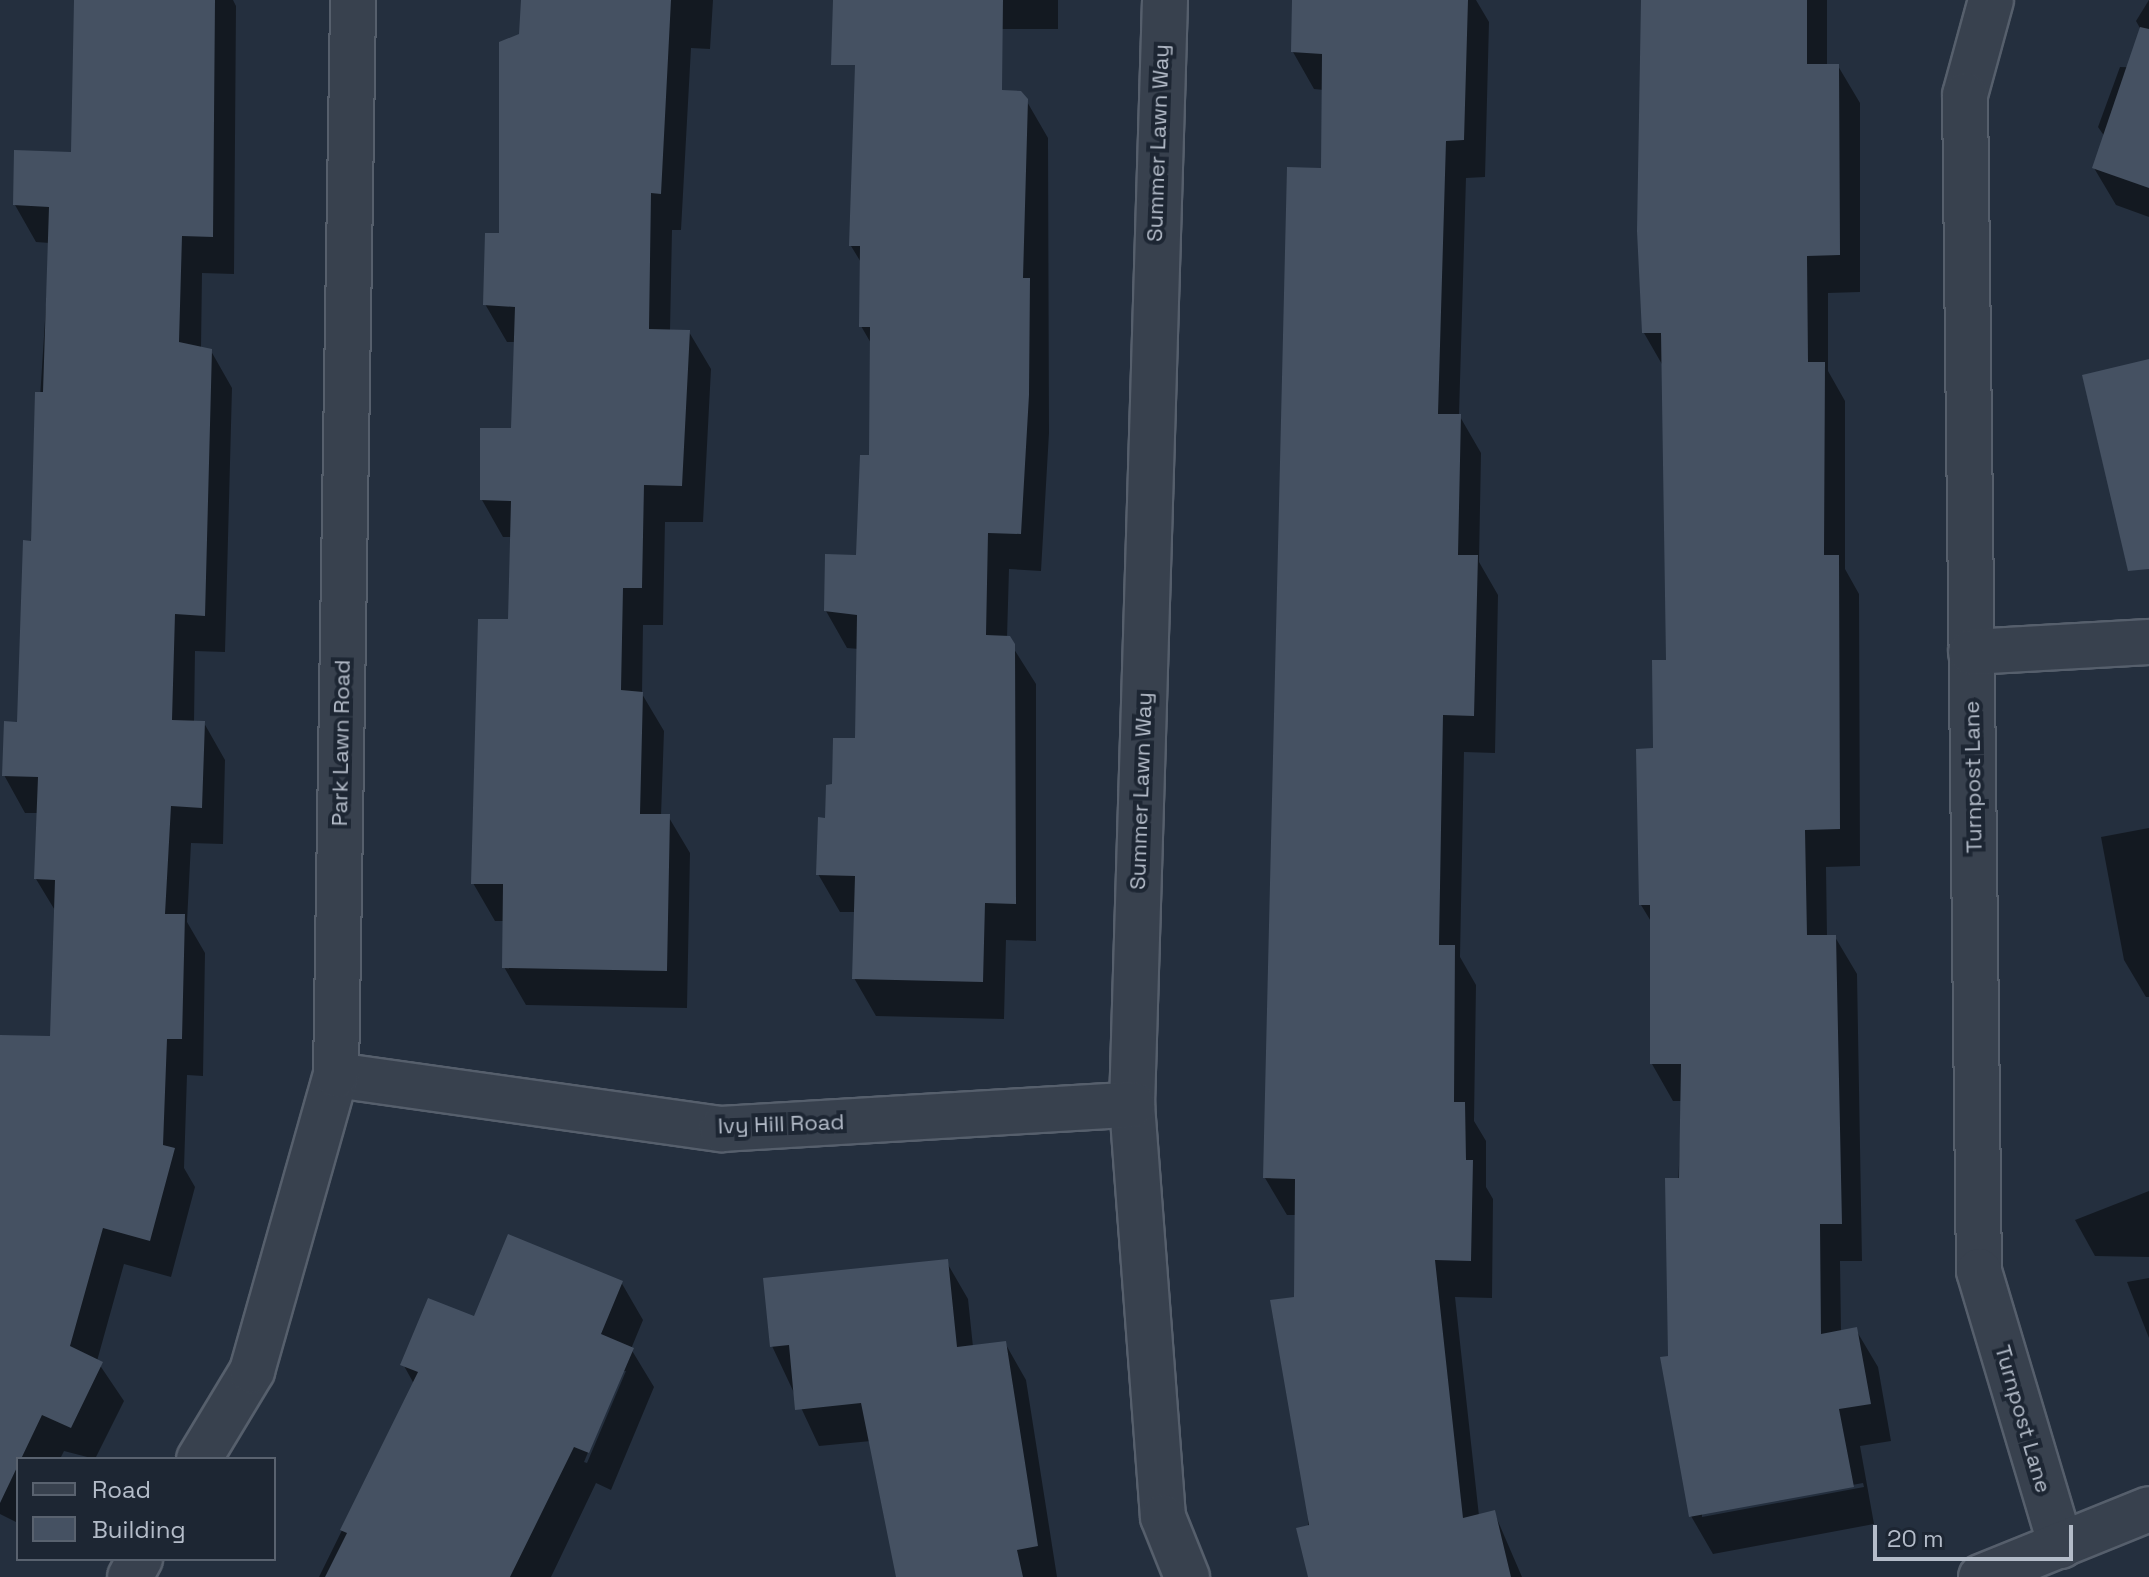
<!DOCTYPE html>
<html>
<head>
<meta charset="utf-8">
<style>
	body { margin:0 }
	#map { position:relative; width:2149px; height:1577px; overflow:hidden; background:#242f3e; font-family:"Space Grotesk",sans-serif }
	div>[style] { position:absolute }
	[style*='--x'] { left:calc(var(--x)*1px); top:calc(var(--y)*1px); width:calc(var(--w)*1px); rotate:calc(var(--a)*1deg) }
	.shadow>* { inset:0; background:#0007 }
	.building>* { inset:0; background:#455162 }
	.roads { filter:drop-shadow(2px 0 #565f6c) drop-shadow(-2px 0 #565f6c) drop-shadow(0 2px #565f6c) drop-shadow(0 -2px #565f6c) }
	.minor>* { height:44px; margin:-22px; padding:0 22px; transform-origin:22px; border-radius:22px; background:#38414e }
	span { translate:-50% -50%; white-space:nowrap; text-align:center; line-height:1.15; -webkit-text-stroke:8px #1d2633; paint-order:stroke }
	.street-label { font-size:22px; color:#b4bcc9 }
	.legend { position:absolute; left:16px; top:1457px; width:260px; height:104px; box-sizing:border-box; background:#1d2633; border:2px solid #59626f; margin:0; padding:10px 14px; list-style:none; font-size:24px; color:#b4bcc9 }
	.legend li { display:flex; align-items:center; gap:16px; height:40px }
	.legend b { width:40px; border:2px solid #59626f }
	.scale { position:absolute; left:1873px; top:1525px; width:200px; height:36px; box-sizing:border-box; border:4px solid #b4bcc9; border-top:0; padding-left:10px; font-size:24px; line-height:28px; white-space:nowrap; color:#b4bcc9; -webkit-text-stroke:6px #1d2633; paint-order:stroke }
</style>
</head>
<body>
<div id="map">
	<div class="shadow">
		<i style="clip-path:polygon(76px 0,233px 0,236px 6px,234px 274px,202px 273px,201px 349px,211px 351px,232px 388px,225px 652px,195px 651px,194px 723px,204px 723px,225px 760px,223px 844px,191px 843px,187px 922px,205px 953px,203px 1076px,187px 1075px,184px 1168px,195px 1187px,171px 1277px,124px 1264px,97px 1361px,124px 1401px,95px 1459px,64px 1451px,60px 1459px,18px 1459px,18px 1523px,0 1514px,0 1037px,52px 1038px,56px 912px,36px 879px,39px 813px,25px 813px,4px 775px,19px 724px,50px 243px,36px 242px,15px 205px,73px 154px)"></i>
		<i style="clip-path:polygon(523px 0,713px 0,710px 49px,691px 48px,681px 230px,672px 230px,670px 331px,689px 332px,711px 369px,703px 522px,665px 522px,663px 625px,643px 625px,642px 694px,664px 731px,661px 816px,668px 816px,690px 853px,687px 1008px,526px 1005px,504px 967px,505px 921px,495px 921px,473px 883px,510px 621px,512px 537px,503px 537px,482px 500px,513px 430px,516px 342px,507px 342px,485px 304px,501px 235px)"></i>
		<i style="clip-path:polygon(843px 0,1058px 0,1058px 29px,860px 29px)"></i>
		<i style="clip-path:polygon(1294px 0,1476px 0,1489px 22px,1485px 177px,1466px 178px,1459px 415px,1481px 453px,1479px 562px,1498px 595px,1495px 753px,1464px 752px,1460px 957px,1476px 985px,1474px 1121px,1486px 1141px,1486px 1187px,1493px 1199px,1492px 1298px,1455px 1297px,1479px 1516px,1494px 1512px,1522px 1577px,1310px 1577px,1297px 1215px,1287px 1215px,1265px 1178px,1323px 170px,1324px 90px,1314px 89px,1293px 52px)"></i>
		<i style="clip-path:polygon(evenodd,1643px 0,1827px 0,1827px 66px,1838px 66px,1860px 103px,1860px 292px,1828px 293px,1828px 371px,1845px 401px,1845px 569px,1859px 594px,1860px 866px,1826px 867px,1827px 937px,1835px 937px,1857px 974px,1862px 1261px,1840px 1261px,1841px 1332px,1856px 1330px,1878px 1367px,1891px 1441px,1860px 1446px,1874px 1524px,1713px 1554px,1691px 1516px,1670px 1357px,1682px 1101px,1673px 1101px,1652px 1064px,1652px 923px,1641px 905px,1668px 662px,1663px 366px,1644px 333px,1643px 0,1863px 1483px,1864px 1487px,1702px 1517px,1702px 1513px,1863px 1483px)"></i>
		<i style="clip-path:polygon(2149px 0,2149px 44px,2136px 21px)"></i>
		<i style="clip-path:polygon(2120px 67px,2149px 68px,2149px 217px,2116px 205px,2094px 168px,2105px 137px,2098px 127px)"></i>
		<i style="clip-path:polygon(1026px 100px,1048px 138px,1049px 433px,1041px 571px,1009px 569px,1007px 638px,1036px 684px,1036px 941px,1006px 940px,1004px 1019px,876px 1016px,854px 978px,856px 912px,840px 912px,818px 874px,834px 786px,857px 740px,859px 649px,847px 648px,826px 611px,858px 557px,871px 457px,872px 345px,861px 326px,862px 264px,851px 246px)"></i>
		<i style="clip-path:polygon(2149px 828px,2149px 997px,2146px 997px,2124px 960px,2101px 837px)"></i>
		<i style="clip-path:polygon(2149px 1191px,2149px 1257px,2095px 1256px,2075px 1220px)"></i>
		<i style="clip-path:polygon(946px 1261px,968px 1299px,973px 1347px,1005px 1343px,1026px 1380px,1057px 1577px,898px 1577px,871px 1441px,819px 1446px,772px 1346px)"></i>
		<i style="clip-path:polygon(2149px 1278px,2149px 1338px,2127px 1282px)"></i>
		<i style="clip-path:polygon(evenodd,621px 1282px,643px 1320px,631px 1349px,654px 1387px,611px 1490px,596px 1483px,551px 1577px,319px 1577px,414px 1384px,403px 1364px,475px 1319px,621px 1282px,622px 1371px,626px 1371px,587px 1463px,584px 1462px,622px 1371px)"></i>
	</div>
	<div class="building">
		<i style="clip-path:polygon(74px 0,215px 0,213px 237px,182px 236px,179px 342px,212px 349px,205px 616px,175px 614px,172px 720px,205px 721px,202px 808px,171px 806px,165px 914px,185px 914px,182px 1039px,167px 1039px,163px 1145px,175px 1148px,150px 1241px,103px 1228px,70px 1346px,103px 1362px,71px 1428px,42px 1415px,0 1503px,0 1035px,50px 1036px,55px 880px,34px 879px,38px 777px,2px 776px,4px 721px,17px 722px,23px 540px,31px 541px,35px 392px,43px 392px,49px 207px,13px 205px,14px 150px,71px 152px)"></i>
		<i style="clip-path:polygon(521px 0,671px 0,661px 194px,651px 193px,649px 329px,690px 330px,682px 486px,644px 485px,642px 588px,623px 588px,621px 690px,643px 692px,640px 814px,670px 814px,667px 971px,502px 968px,503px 884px,471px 884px,478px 619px,508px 619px,511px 501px,480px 500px,480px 428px,511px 428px,515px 307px,483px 305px,485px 233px,499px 233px,499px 42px,519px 34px)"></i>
		<i style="clip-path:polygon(833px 0,1003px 0,1002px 90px,1021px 91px,1028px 99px,1023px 278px,1030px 278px,1029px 395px,1021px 534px,988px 533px,986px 635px,1010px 636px,1015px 644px,1016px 904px,985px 903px,983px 982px,852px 979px,855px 876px,816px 875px,818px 817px,825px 818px,826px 785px,832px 784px,833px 738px,855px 738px,857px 615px,824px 611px,825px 554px,856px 555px,860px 455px,869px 455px,870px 327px,859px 327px,860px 246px,849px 246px,855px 65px,831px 65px)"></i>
		<i style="clip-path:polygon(1292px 0,1468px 0,1464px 140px,1446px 141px,1438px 414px,1461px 414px,1458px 555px,1478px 555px,1474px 716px,1443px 715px,1439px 945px,1455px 945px,1454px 1102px,1465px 1102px,1466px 1160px,1473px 1160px,1471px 1261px,1435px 1260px,1463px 1518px,1495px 1510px,1511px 1577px,1308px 1577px,1296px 1528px,1309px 1525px,1270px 1300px,1294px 1297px,1295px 1179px,1263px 1178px,1287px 167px,1321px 168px,1322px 54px,1291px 52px)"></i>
		<i style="clip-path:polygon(1641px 0,1807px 0,1807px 64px,1839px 64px,1840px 255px,1807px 256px,1808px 362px,1825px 362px,1824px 555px,1839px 555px,1840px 829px,1805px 830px,1807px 935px,1836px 935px,1842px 1224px,1820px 1224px,1821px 1334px,1857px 1327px,1871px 1404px,1839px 1409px,1854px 1487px,1689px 1517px,1660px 1357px,1668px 1356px,1665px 1178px,1679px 1178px,1681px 1064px,1650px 1064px,1650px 905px,1639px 905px,1636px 749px,1653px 748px,1652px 660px,1666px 660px,1661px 333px,1642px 333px,1637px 231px)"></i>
		<i style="clip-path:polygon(2140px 27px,2149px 29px,2149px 188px,2092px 168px)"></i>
		<i style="clip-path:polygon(2149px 359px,2149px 569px,2128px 571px,2082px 375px)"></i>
		<i style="clip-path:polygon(508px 1234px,623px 1281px,601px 1334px,634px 1348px,589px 1453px,574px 1447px,510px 1577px,325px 1577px,347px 1533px,340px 1530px,418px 1372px,400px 1365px,428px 1298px,474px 1316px)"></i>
		<i style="clip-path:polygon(948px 1259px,957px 1347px,1006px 1341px,1038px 1546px,1017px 1550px,1023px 1577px,896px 1577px,861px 1403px,795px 1410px,789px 1345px,770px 1347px,763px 1278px)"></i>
	</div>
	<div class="roads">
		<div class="minor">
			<i style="--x:1165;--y:0;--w:1105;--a:91.71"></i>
			<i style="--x:1132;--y:1105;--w:413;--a:85.7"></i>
			<i style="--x:1163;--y:1517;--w:65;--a:68.2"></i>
			<i style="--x:1991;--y:0;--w:98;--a:105.3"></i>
			<i style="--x:1965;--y:95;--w:1176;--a:89.32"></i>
			<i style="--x:1979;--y:1271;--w:287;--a:73.4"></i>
			<i style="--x:1971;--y:652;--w:178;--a:-3.2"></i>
			<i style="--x:336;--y:1075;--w:390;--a:8"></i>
			<i style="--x:722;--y:1129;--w:411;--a:-3.4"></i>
			<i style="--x:199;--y:1459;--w:103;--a:-58.9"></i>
			<i style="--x:252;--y:1371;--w:308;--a:-74.2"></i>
			<i style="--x:336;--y:1075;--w:1075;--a:-89.09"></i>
			<i style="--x:130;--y:1577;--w:21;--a:-61"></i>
			<i style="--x:1981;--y:1577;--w:181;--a:-22"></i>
		</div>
	</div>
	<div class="street-label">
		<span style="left:1158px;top:143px;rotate:-88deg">Summer Lawn Way</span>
		<span style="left:341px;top:743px;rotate:-89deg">Park Lawn Road</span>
		<span style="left:1973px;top:777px;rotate:-91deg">Turnpost Lane</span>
		<span style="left:1141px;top:791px;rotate:-88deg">Summer Lawn Way</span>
		<span style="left:781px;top:1124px;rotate:-2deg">Ivy Hill Road</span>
		<span style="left:2023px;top:1419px;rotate:74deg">Turnpost Lane</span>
	</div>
	<ul class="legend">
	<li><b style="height:10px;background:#38414e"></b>Road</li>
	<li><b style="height:22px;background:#455162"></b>Building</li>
	</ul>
	<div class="scale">20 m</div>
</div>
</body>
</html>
